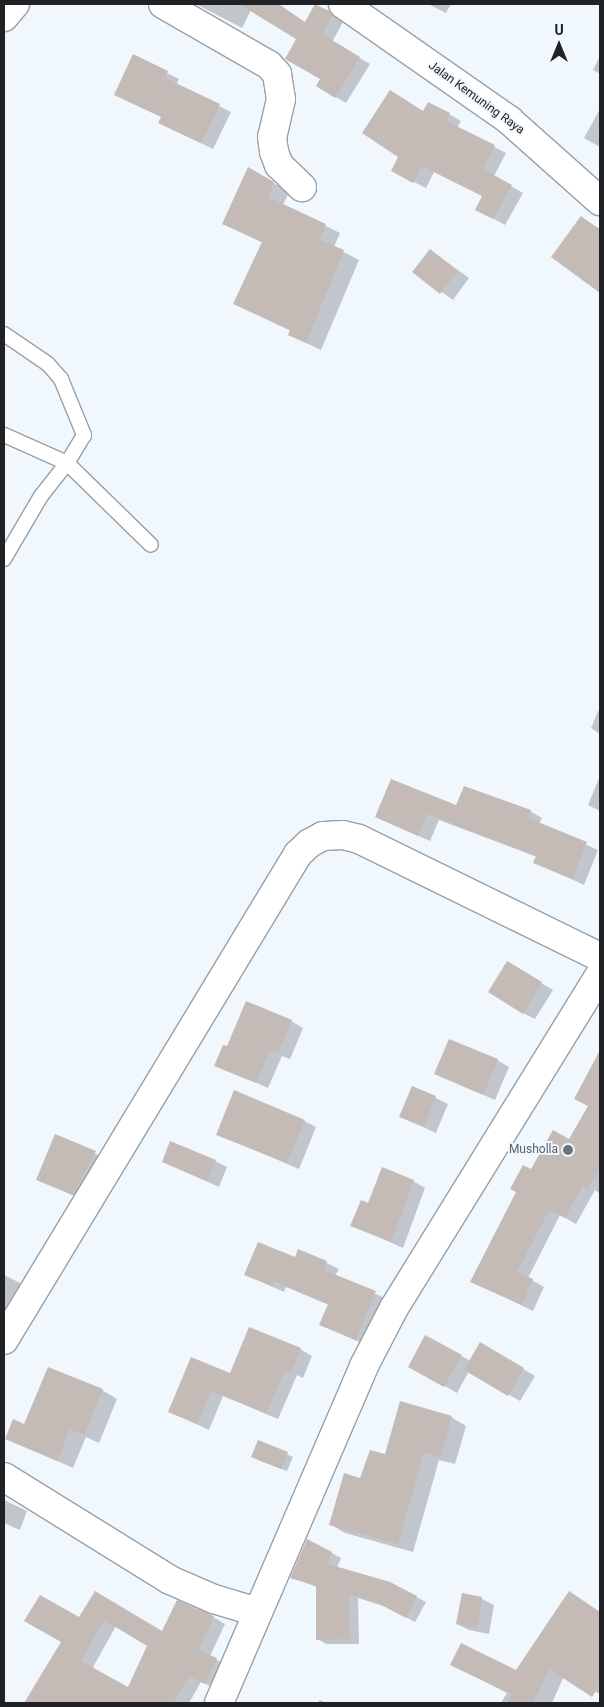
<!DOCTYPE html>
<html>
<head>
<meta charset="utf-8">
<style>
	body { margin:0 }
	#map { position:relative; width:604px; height:1707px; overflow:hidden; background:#f0f8fe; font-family:Roboto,sans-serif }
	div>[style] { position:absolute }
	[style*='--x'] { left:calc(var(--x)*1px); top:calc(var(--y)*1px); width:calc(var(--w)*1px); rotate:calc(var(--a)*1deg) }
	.shadow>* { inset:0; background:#0003 }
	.building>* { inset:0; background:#c4bab6 }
	.roads { filter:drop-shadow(1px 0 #99a0a6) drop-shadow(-1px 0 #99a0a6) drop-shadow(0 1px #99a0a6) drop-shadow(0 -1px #99a0a6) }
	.service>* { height:14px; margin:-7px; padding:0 7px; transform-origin:7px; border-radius:7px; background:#fff }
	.minor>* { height:28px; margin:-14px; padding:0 14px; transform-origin:14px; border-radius:14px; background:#fff }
	.dots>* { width:14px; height:14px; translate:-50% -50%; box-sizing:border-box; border:2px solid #f0f8fe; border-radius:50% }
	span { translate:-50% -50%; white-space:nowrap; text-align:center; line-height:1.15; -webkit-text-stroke:4px #f0f8fe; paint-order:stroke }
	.street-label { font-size:12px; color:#202225 }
	.worship-label { font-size:12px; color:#5b616d }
	.right { translate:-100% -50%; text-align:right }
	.frame { position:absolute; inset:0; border:5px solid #202225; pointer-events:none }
	.north { position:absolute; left:534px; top:20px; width:50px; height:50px; -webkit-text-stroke:4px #f0f8fe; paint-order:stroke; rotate:0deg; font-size:14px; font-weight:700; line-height:20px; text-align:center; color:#202225 }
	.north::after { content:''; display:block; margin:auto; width:18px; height:22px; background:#202225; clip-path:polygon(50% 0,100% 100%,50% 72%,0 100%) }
</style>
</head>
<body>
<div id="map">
	<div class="shadow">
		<i style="clip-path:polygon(196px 4px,279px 4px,306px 23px,316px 5px,343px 22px,332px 42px,370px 64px,346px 103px,317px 86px,322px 79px,297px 39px,251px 10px,242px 28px)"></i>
		<i style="clip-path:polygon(428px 4px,451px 4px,446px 13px)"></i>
		<i style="clip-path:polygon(134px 56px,179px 79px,176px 85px,231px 112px,213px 149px,171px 129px,162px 117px)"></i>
		<i style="clip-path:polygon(600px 56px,600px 74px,593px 70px)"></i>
		<i style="clip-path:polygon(600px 109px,600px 147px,584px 138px)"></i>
		<i style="clip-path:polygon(423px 112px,449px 114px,461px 121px,457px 128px,506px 153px,494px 176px,523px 193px,505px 225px,476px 209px,483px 196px,434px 172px,426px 188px,404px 177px)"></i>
		<i style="clip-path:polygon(248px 168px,289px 192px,283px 205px,340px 233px,334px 247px,359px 260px,321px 350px,289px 335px,291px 331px,235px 304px,263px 243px,224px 224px)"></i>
		<i style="clip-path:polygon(582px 218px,600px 229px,600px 291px,553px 257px)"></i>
		<i style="clip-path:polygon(430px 250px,469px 278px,453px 300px,413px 272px)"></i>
		<i style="clip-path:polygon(600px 707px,600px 734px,591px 728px)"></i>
		<i style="clip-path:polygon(600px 776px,600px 811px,588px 805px)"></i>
		<i style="clip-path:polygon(457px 807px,530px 811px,542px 818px,539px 824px,598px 850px,584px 885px,534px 862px,537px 857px,439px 820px,430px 841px,376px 817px)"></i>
		<i style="clip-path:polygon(508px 963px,553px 990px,535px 1019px,523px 1013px)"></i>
		<i style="clip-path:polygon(291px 1021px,303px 1028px,290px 1059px,282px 1056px,268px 1088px,216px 1065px,228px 1048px)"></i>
		<i style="clip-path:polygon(600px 1055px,600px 1194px,595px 1190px,576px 1224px,560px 1215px,528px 1278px,544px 1287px,533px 1311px,471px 1281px,531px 1171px,570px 1141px,589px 1106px,576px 1098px)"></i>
		<i style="clip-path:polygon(497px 1060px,509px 1067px,495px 1100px,436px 1074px)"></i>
		<i style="clip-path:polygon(413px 1087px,448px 1104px,436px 1133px,401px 1117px)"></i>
		<i style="clip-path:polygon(304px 1121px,316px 1127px,299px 1169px,217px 1134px)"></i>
		<i style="clip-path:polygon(55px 1136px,107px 1159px,85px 1201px,37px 1179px)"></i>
		<i style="clip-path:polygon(215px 1161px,227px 1167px,219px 1187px,163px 1162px)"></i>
		<i style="clip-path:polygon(413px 1181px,425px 1188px,403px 1248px,352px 1225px,368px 1204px)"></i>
		<i style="clip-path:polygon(299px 1250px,339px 1269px,335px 1276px,387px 1299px,368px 1346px,321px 1325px,329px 1305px,286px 1287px,284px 1292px,246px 1275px,295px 1259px)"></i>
		<i style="clip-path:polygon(4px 1275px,24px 1285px,4px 1336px)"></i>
		<i style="clip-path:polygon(426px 1337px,471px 1361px,481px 1344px,535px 1376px,520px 1401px,469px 1371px,457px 1393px,410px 1366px)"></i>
		<i style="clip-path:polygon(300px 1349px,312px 1356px,303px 1378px,297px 1375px,278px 1419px,223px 1396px,209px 1430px,170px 1412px,230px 1375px)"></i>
		<i style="clip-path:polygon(102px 1390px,117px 1399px,99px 1443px,86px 1437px,73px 1468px,6px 1438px,25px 1426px)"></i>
		<i style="clip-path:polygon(451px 1417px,466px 1426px,455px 1464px,439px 1460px,413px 1552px,345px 1533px,330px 1524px,361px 1479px,385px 1456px)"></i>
		<i style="clip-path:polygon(258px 1442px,293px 1457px,287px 1471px,258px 1460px)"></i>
		<i style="clip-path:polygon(4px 1500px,27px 1511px,20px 1530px,4px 1523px)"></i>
		<i style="clip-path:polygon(307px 1540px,341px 1558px,337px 1568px,390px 1583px,426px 1602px,415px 1622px,386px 1607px,358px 1598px,359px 1644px,326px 1644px,318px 1639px,317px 1587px,292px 1577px)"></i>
		<i style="clip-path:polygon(evenodd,95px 1593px,163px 1633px,213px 1617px,225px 1624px,210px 1656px,228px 1666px,217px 1689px,201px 1682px,189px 1703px,103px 1703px,45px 1671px,95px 1593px,116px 1626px,149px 1646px,128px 1689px,92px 1669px,116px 1626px)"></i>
		<i style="clip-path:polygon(463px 1595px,482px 1599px,494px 1605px,489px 1634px,469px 1630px,457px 1624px)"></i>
		<i style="clip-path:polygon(584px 1602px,600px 1612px,600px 1694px,564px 1676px,552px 1703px,501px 1703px,507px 1693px,452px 1665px,517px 1671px)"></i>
		<i style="clip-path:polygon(320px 1700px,326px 1703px,317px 1703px)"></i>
	</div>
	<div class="building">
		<i style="clip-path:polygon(239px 4px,277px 4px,305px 22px,315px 4px,329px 11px,333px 15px,322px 34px,360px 57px,335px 98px,316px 86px,320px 79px,285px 59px,296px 39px)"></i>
		<i style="clip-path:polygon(133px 54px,168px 71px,165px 78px,220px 104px,201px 143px,158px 123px,161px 117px,114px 95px)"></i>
		<i style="clip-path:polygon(390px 90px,423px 111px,428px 102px,450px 113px,446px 121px,495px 145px,483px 169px,512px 185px,493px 219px,475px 210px,482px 196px,422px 166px,413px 183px,391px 171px,398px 157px,362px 133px)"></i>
		<i style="clip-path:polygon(248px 167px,274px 182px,268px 197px,326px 224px,319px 240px,344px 250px,306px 343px,288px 335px,290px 330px,233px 304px,262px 242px,222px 224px)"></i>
		<i style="clip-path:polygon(581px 216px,600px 230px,600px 293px,551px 257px)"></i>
		<i style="clip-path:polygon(430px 249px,458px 271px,440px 294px,412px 272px)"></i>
		<i style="clip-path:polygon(391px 779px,456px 805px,464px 786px,531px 810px,528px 818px,587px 842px,572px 879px,533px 863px,536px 856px,427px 814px,418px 836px,375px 817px)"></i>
		<i style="clip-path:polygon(507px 961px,542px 982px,523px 1014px,488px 992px)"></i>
		<i style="clip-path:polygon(246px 1001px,292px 1020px,278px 1053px,270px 1050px,256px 1083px,214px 1066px,223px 1045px,227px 1046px)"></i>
		<i style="clip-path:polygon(449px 1039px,498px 1059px,483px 1095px,434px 1074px)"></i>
		<i style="clip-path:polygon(600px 1050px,600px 1167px,588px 1188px,583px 1185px,565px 1218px,549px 1210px,517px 1272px,533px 1279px,522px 1305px,470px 1282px,516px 1192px,510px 1189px,523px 1165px,531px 1169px,553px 1130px,569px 1139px,588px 1106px,574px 1099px)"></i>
		<i style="clip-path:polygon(412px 1086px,436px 1096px,424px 1127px,399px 1117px)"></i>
		<i style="clip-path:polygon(234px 1090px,305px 1120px,287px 1163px,216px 1135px)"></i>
		<i style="clip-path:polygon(55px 1134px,96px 1151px,73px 1195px,36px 1180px)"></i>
		<i style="clip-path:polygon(170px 1141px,216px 1160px,207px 1181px,162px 1162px)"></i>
		<i style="clip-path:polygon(382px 1167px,414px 1180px,391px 1242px,350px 1226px,361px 1200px,368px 1203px)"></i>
		<i style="clip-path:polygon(258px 1242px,295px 1257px,298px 1249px,327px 1261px,324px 1270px,376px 1291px,356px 1340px,319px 1325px,328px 1304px,274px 1281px,272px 1286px,244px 1275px)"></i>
		<i style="clip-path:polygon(249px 1327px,301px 1348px,291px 1372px,285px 1370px,266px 1413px,211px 1391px,197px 1424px,168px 1412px,191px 1357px,230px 1373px)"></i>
		<i style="clip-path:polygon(425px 1335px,462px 1355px,444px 1387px,408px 1367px)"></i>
		<i style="clip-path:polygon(480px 1342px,524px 1368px,508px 1396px,464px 1370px)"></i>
		<i style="clip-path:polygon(48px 1367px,103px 1389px,84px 1435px,70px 1429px,57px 1461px,5px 1439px,13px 1419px,24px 1424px)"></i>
		<i style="clip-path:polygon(400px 1401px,452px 1416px,440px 1457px,424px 1452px,398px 1544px,329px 1525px,344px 1473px,360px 1478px,370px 1450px,385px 1454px)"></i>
		<i style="clip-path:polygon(258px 1440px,288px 1452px,281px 1469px,251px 1457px)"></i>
		<i style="clip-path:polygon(307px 1539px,332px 1552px,328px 1564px,390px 1582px,417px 1596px,406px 1618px,376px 1602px,349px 1594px,350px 1639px,316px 1640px,316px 1586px,290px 1578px)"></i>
		<i style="clip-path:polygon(evenodd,95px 1591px,162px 1631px,177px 1600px,214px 1616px,198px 1650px,217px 1658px,205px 1684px,189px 1676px,173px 1703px,24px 1703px,61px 1642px,24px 1621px,40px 1595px,79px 1617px,95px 1591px,104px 1620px,147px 1646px,128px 1687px,81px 1661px,104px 1620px)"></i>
		<i style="clip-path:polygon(569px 1591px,600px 1612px,600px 1685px,592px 1697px,549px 1669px,533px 1703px,507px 1703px,511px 1694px,450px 1665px,461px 1643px,516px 1670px)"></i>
		<i style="clip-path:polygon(462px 1593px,482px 1597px,477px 1628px,456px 1624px)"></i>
	</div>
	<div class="roads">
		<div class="service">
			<i style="--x:4;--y:334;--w:53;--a:34.3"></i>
			<i style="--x:48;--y:364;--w:20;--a:49"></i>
			<i style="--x:61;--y:379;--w:61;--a:67.7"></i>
			<i style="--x:84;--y:435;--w:33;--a:121"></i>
			<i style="--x:67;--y:463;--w:69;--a:-156"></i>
			<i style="--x:4;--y:559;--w:73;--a:-59.6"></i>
			<i style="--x:41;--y:496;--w:42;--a:-51.8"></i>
			<i style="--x:67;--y:463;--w:117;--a:44.3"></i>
		</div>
		<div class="minor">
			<i style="--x:163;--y:4;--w:122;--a:29.9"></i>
			<i style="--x:269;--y:65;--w:12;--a:48"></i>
			<i style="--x:277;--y:74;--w:25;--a:81"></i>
			<i style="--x:281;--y:99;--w:39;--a:103"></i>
			<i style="--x:272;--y:137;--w:15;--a:82"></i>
			<i style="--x:274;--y:152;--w:14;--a:69"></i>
			<i style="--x:279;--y:165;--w:32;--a:44"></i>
			<i style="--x:343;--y:4;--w:203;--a:34.9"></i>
			<i style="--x:509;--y:120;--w:122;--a:41.7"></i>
			<i style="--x:4;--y:17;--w:17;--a:-50"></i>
			<i style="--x:4;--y:1340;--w:568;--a:-58.83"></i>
			<i style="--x:298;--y:854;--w:16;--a:-43"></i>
			<i style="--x:310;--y:843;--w:15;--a:-28"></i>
			<i style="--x:323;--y:836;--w:20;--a:-3"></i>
			<i style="--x:343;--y:835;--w:16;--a:14"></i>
			<i style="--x:359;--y:839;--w:268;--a:26.1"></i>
			<i style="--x:4;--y:1477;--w:195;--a:31.8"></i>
			<i style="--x:170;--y:1580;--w:48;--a:23.4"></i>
			<i style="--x:214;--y:1599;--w:45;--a:16.8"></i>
			<i style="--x:219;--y:1703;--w:367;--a:-66.7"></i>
			<i style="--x:364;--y:1366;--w:65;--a:-62.7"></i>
			<i style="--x:394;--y:1308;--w:392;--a:-58.3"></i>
		</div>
	</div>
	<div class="dots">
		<i style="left:568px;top:1150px;background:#6b7280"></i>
	</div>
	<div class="street-label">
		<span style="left:476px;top:98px;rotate:36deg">Jalan Kemuning Raya</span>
	</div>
	<div class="worship-label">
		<span class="right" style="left:558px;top:1150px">Musholla</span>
	</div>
	<div class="frame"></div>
	<div class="north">U</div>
</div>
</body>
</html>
